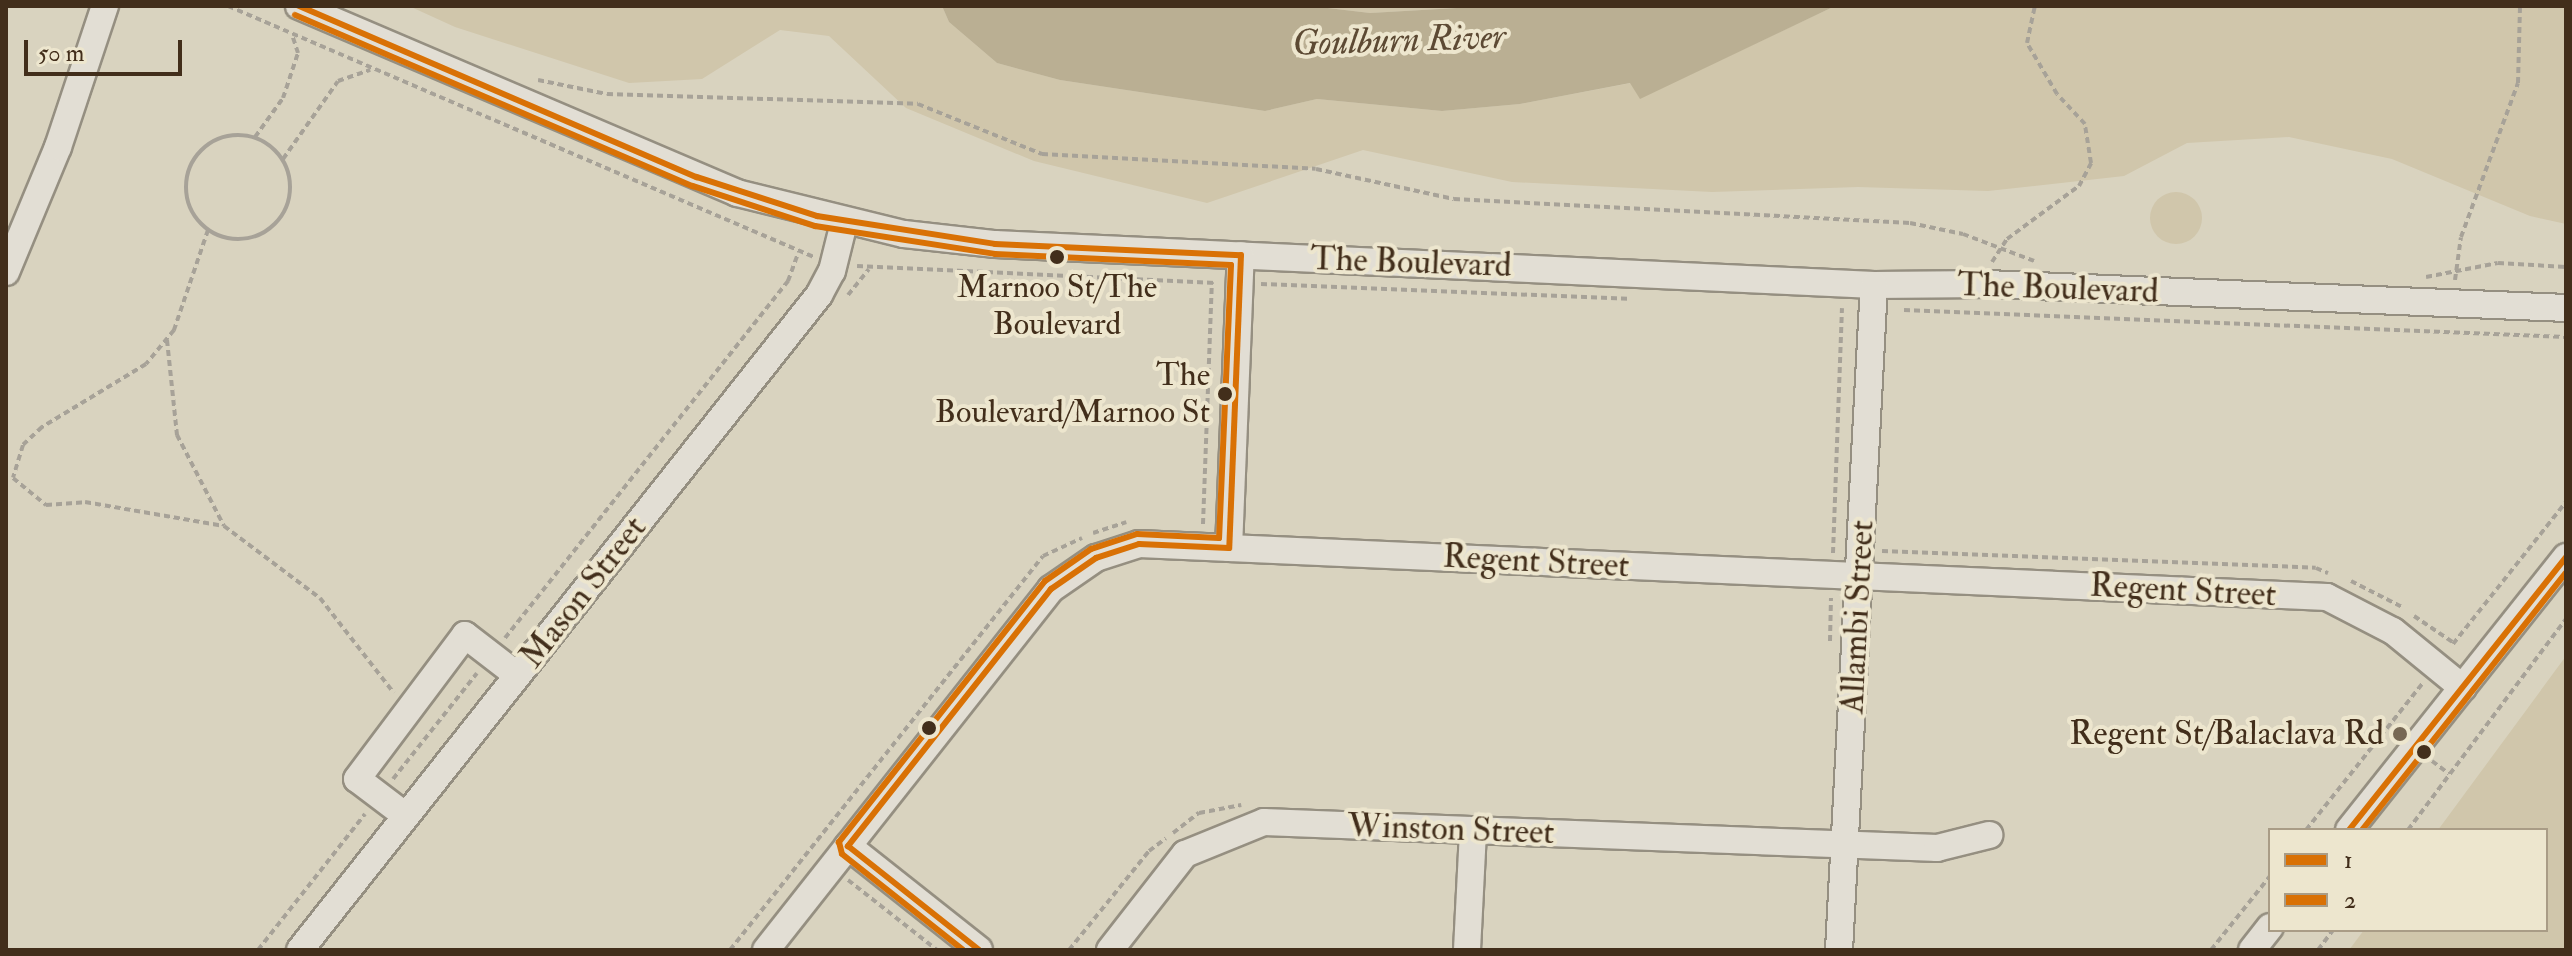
<!DOCTYPE html>
<html>
<head>
<meta charset="utf-8">
<style>
	body { margin:0 }
	#map { position:relative; width:2572px; height:956px; overflow:hidden; background:#d9d3bf; font-family:"IM FELL Double Pica",serif }
	div>[style] { position:absolute }
	[style*='--x'] { left:calc(var(--x)*1px); top:calc(var(--y)*1px); width:calc(var(--w)*1px); rotate:calc(var(--a)*1deg) }
	.green>* { inset:0; background:#d0c6ab }
	.round { border-radius:50% }
	.water>* { inset:0; background:#baaf93 }
	.path>* { height:4px; margin-top:-2px; transform-origin:0; background:repeating-linear-gradient(90deg,#a7a298 0 6px,transparent 0 10px) }
	.path>.ring { margin:-2px; padding:0; box-sizing:content-box; background:none; border:4px solid #a7a298; border-radius:50% }
	.roads { filter:drop-shadow(2px 0 #958f81) drop-shadow(-2px 0 #958f81) drop-shadow(0 2px #958f81) drop-shadow(0 -2px #958f81) }
	.minor>* { height:26px; margin:-13px; padding:0 13px; transform-origin:13px; border-radius:13px; background:#e2ded4 }
	.bus-1>* { height:6px; margin:-3px; padding:0 3px; transform-origin:3px; border-radius:3px; background:#d97105 }
	.bus-2>* { height:6px; margin:-3px; padding:0 3px; transform-origin:3px; border-radius:3px; background:#d97105 }
	.dots>* { width:22px; height:22px; translate:-50% -50%; box-sizing:border-box; border:4px solid #ede6ce; border-radius:50% }
	span { translate:-50% -50%; white-space:nowrap; text-align:center; line-height:1.15; -webkit-text-stroke:8px #ede6ce; paint-order:stroke }
	.bus-label { font-size:32px; color:#422e1b }
	.right { translate:-100% -50%; text-align:right }
	.street-label { font-size:34px; color:#422e1b }
	.poi-label { font-size:34px; color:#422e1b }
	.water-label { font-size:36px; color:#5d4a34; font-style:italic }
	.frame { position:absolute; inset:0; border:8px solid #422e1b; pointer-events:none }
	.legend { position:absolute; left:2268px; top:828px; width:280px; height:104px; box-sizing:border-box; background:#ede6ce; border:2px solid #a99c86; margin:0; padding:10px 14px; list-style:none; font-size:24px; color:#422e1b }
	.legend li { display:flex; align-items:center; gap:16px; height:40px }
	.legend b { width:40px; border:2px solid #a99c86 }
	.scale { position:absolute; left:24px; top:40px; width:158px; height:36px; box-sizing:border-box; border:4px solid #422e1b; border-top:0; padding-left:10px; font-size:24px; line-height:28px; white-space:nowrap; color:#422e1b; -webkit-text-stroke:6px #ede6ce; paint-order:stroke }
</style>
</head>
<body>
<div id="map">
	<div class="green">
		<i style="clip-path:polygon(409px 6px,942px 6px,949px 22px,997px 63px,1060px 80px,1265px 111px,1317px 99px,1442px 111px,1520px 104px,1631px 83px,1640px 98px,1835px 6px,2566px 6px,2566px 224px,2530px 216px,2392px 159px,2289px 137px,2187px 143px,2124px 176px,1988px 191px,1858px 187px,1712px 192px,1512px 182px,1363px 150px,1207px 203px,1034px 161px,906px 108px,829px 36px,780px 30px,702px 79px,629px 83px,455px 27px)"></i>
		<i style="clip-path:polygon(1311px 6px,1491px 6px,1370px 13px)"></i>
		<i class="round" style="left:2150px;top:192px;width:52px;height:52px"></i>
		<i style="clip-path:polygon(2566px 656px,2566px 950px,2349px 950px,2364px 930px,2546px 930px,2546px 830px,2438px 830px)"></i>
	</div>
	<div class="water">
		<i style="clip-path:polygon(942px 6px,1311px 6px,1370px 13px,1491px 6px,1835px 6px,1640px 99px,1630px 83px,1520px 104px,1442px 111px,1317px 99px,1265px 111px,1060px 80px,997px 63px,949px 22px)"></i>
	</div>
	<div class="path">
		<i style="--x:228;--y:6;--w:637;--a:23.19"></i>
		<i style="--x:538;--y:80;--w:70;--a:11.5"></i>
		<i style="--x:607;--y:94;--w:311;--a:1.8"></i>
		<i style="--x:918;--y:104;--w:134;--a:22"></i>
		<i style="--x:1042;--y:154;--w:274;--a:3.1"></i>
		<i style="--x:1316;--y:169;--w:141;--a:12.3"></i>
		<i style="--x:1454;--y:199;--w:457;--a:3"></i>
		<i style="--x:1910;--y:223;--w:54;--a:11.7"></i>
		<i style="--x:1963;--y:234;--w:76;--a:20.8"></i>
		<i class="ring" style="left:186px;top:135px;width:100px;height:100px"></i>
		<i style="--x:255;--y:137;--w:48;--a:-54.3"></i>
		<i style="--x:283;--y:98;--w:47;--a:-71.6"></i>
		<i style="--x:298;--y:53;--w:20;--a:-108"></i>
		<i style="--x:283;--y:159;--w:95;--a:-54.8"></i>
		<i style="--x:338;--y:81;--w:34;--a:-19"></i>
		<i style="--x:208;--y:230;--w:106;--a:108.8"></i>
		<i style="--x:174;--y:330;--w:44;--a:129.5"></i>
		<i style="--x:146;--y:364;--w:122;--a:148.8"></i>
		<i style="--x:42;--y:427;--w:26;--a:137"></i>
		<i style="--x:23;--y:445;--w:34;--a:107"></i>
		<i style="--x:13;--y:478;--w:43;--a:39.3"></i>
		<i style="--x:46;--y:505;--w:39;--a:-4"></i>
		<i style="--x:85;--y:502;--w:141;--a:9.8"></i>
		<i style="--x:224;--y:526;--w:120;--a:36.9"></i>
		<i style="--x:320;--y:598;--w:120;--a:52.1"></i>
		<i style="--x:1992;--y:262;--w:27;--a:-57"></i>
		<i style="--x:2007;--y:239;--w:89;--a:-36.4"></i>
		<i style="--x:2079;--y:186;--w:26;--a:-62"></i>
		<i style="--x:2091;--y:163;--w:39;--a:-99"></i>
		<i style="--x:2085;--y:124;--w:41;--a:-133"></i>
		<i style="--x:2057;--y:94;--w:59;--a:-120.5"></i>
		<i style="--x:2027;--y:43;--w:38;--a:-78"></i>
		<i style="--x:857;--y:266;--w:359;--a:2.7"></i>
		<i style="--x:2426;--y:277;--w:73;--a:-11"></i>
		<i style="--x:2498;--y:263;--w:68;--a:3.4"></i>
		<i style="--x:2455;--y:280;--w:43;--a:-82.1"></i>
		<i style="--x:2461;--y:237;--w:164;--a:-69.7"></i>
		<i style="--x:2518;--y:83;--w:77;--a:-88.5"></i>
		<i style="--x:1261;--y:284;--w:367;--a:2.3"></i>
		<i style="--x:848;--y:295;--w:33;--a:-51"></i>
		<i style="--x:1904;--y:310;--w:663;--a:2.34"></i>
		<i style="--x:167;--y:340;--w:96;--a:84"></i>
		<i style="--x:177;--y:435;--w:102;--a:62.7"></i>
		<i style="--x:1203;--y:524;--w:242;--a:-87.9"></i>
		<i style="--x:1093;--y:533;--w:35;--a:-18"></i>
		<i style="--x:1882;--y:551;--w:434;--a:2.2"></i>
		<i style="--x:2316;--y:568;--w:13;--a:23"></i>
		<i style="--x:1833;--y:553;--w:245;--a:-87.9"></i>
		<i style="--x:2351;--y:581;--w:59;--a:27"></i>
		<i style="--x:2414;--y:616;--w:48;--a:34"></i>
		<i style="--x:505;--y:638;--w:456;--a:-51.6"></i>
		<i style="--x:788;--y:281;--w:30;--a:-70"></i>
		<i style="--x:1830;--y:641;--w:43;--a:-88.7"></i>
		<i style="--x:2453;--y:644;--w:181;--a:-51.5"></i>
		<i style="--x:2432;--y:761;--w:21;--a:37"></i>
		<i style="--x:393;--y:779;--w:135;--a:-51.6"></i>
		<i style="--x:2306;--y:830;--w:188;--a:-51.5"></i>
		<i style="--x:2408;--y:830;--w:264;--a:-53.2"></i>
		<i style="--x:1173;--y:833;--w:33;--a:-38"></i>
		<i style="--x:1199;--y:813;--w:43;--a:-10.8"></i>
		<i style="--x:848;--y:880;--w:113;--a:38.2"></i>
		<i style="--x:258;--y:950;--w:173;--a:-51.8"></i>
		<i style="--x:730;--y:950;--w:503;--a:-51.54"></i>
		<i style="--x:1043;--y:556;--w:43;--a:-24.8"></i>
		<i style="--x:1069;--y:950;--w:127;--a:-51.1"></i>
		<i style="--x:1149;--y:851;--w:21;--a:-37"></i>
		<i style="--x:2211;--y:950;--w:95;--a:-51.4"></i>
		<i style="--x:2318;--y:950;--w:25;--a:-53"></i>
	</div>
	<div class="roads">
		<div class="minor">
			<i style="--x:299;--y:6;--w:476;--a:23.1"></i>
			<i style="--x:737;--y:193;--w:172;--a:13.8"></i>
			<i style="--x:904;--y:234;--w:92;--a:6.3"></i>
			<i style="--x:995;--y:244;--w:880;--a:2.67"></i>
			<i style="--x:1874;--y:285;--w:113;--a:-0.5"></i>
			<i style="--x:1987;--y:284;--w:579;--a:2.37"></i>
			<i style="--x:6;--y:272;--w:135;--a:-67.4"></i>
			<i style="--x:58;--y:147;--w:149;--a:-71.6"></i>
			<i style="--x:1229;--y:548;--w:293;--a:-87.7"></i>
			<i style="--x:406;--y:816;--w:61;--a:-142.9"></i>
			<i style="--x:357;--y:779;--w:180;--a:-53.1"></i>
			<i style="--x:465;--y:635;--w:66;--a:37.6"></i>
			<i style="--x:2349;--y:830;--w:349;--a:-51.5"></i>
			<i style="--x:848;--y:846;--w:167;--a:38.4"></i>
			<i style="--x:300;--y:950;--w:836;--a:-51.61"></i>
			<i style="--x:819;--y:295;--w:27;--a:-62"></i>
			<i style="--x:832;--y:271;--w:49;--a:-76"></i>
			<i style="--x:766;--y:950;--w:460;--a:-51.7"></i>
			<i style="--x:1051;--y:589;--w:55;--a:-34.6"></i>
			<i style="--x:1096;--y:558;--w:45;--a:-18"></i>
			<i style="--x:1139;--y:544;--w:1189;--a:2.55"></i>
			<i style="--x:2327;--y:597;--w:74;--a:27.3"></i>
			<i style="--x:2393;--y:631;--w:90;--a:39.2"></i>
			<i style="--x:1110;--y:950;--w:122;--a:-52"></i>
			<i style="--x:1185;--y:854;--w:85;--a:-22.1"></i>
			<i style="--x:1264;--y:822;--w:674;--a:2.21"></i>
			<i style="--x:1937;--y:848;--w:54;--a:-14"></i>
			<i style="--x:1467;--y:950;--w:120;--a:-87.1"></i>
			<i style="--x:1839;--y:950;--w:666;--a:-86.99"></i>
			<i style="--x:2252;--y:950;--w:29;--a:-52"></i>
		</div>
	</div>
	<div class="bus-1">
		<i style="--x:299;--y:6;--w:433;--a:23.3"></i>
		<i style="--x:697;--y:177;--w:126;--a:18"></i>
		<i style="--x:817;--y:216;--w:180;--a:8.9"></i>
		<i style="--x:995;--y:244;--w:246;--a:2.6"></i>
		<i style="--x:1241;--y:255;--w:293;--a:92.3"></i>
		<i style="--x:1229;--y:548;--w:90;--a:-177.5"></i>
		<i style="--x:1139;--y:544;--w:45;--a:162"></i>
		<i style="--x:1096;--y:558;--w:55;--a:145.4"></i>
		<i style="--x:1051;--y:589;--w:328;--a:128.3"></i>
		<i style="--x:848;--y:846;--w:167;--a:38.4"></i>
		<i style="--x:2349;--y:830;--w:349;--a:-51.5"></i>
	</div>
	<div class="bus-2">
		<i style="--x:295;--y:15;--w:433;--a:23.3"></i>
		<i style="--x:693;--y:186;--w:128;--a:18.2"></i>
		<i style="--x:815;--y:226;--w:182;--a:8.8"></i>
		<i style="--x:995;--y:254;--w:236;--a:2.7"></i>
		<i style="--x:1231;--y:265;--w:273;--a:92.5"></i>
		<i style="--x:1219;--y:538;--w:82;--a:-177.2"></i>
		<i style="--x:1137;--y:534;--w:48;--a:161.9"></i>
		<i style="--x:1091;--y:549;--w:56;--a:145.2"></i>
		<i style="--x:1045;--y:581;--w:333;--a:128.3"></i>
		<i style="--x:839;--y:842;--w:12;--a:76"></i>
		<i style="--x:842;--y:854;--w:154;--a:38.4"></i>
		<i style="--x:2362;--y:830;--w:328;--a:-51.6"></i>
	</div>
	<div class="dots">
		<i style="left:1057px;top:257px;background:#422e1b"></i>
		<i style="left:1225px;top:394px;background:#422e1b"></i>
		<i style="left:929px;top:728px;background:#422e1b"></i>
		<i style="left:2400px;top:734px;background:#776854"></i>
		<i style="left:2424px;top:752px;background:#422e1b"></i>
	</div>
	<div class="bus-label">
		<span style="left:1057px;top:306px">Marnoo St/The<br>Boulevard</span>
		<span class="right" style="left:1210px;top:394px">The<br>Boulevard/Marnoo St</span>
	</div>
	<div class="street-label">
		<span style="left:1411px;top:262px;rotate:2deg">The Boulevard</span>
		<span style="left:2058px;top:288px;rotate:2deg">The Boulevard</span>
		<span style="left:1536px;top:561px;rotate:3deg">Regent Street</span>
		<span style="left:2183px;top:590px;rotate:3deg">Regent Street</span>
		<span style="left:583px;top:592px;rotate:-52deg">Mason Street</span>
		<span style="left:1857px;top:617px;rotate:-87deg">Allambi Street</span>
		<span style="left:1451px;top:829px;rotate:2deg">Winston Street</span>
	</div>
	<div class="poi-label">
		<span class="right" style="left:2384px;top:734px">Regent St/Balaclava Rd</span>
	</div>
	<div class="water-label">
		<span style="left:1399px;top:40px;rotate:-2deg">Goulburn River</span>
	</div>
	<div class="frame"></div>
	<ul class="legend">
	<li><b style="height:10px;background:#d97105"></b>1</li>
	<li><b style="height:10px;background:#d97105"></b>2</li>
	</ul>
	<div class="scale">50 m</div>
</div>
</body>
</html>
